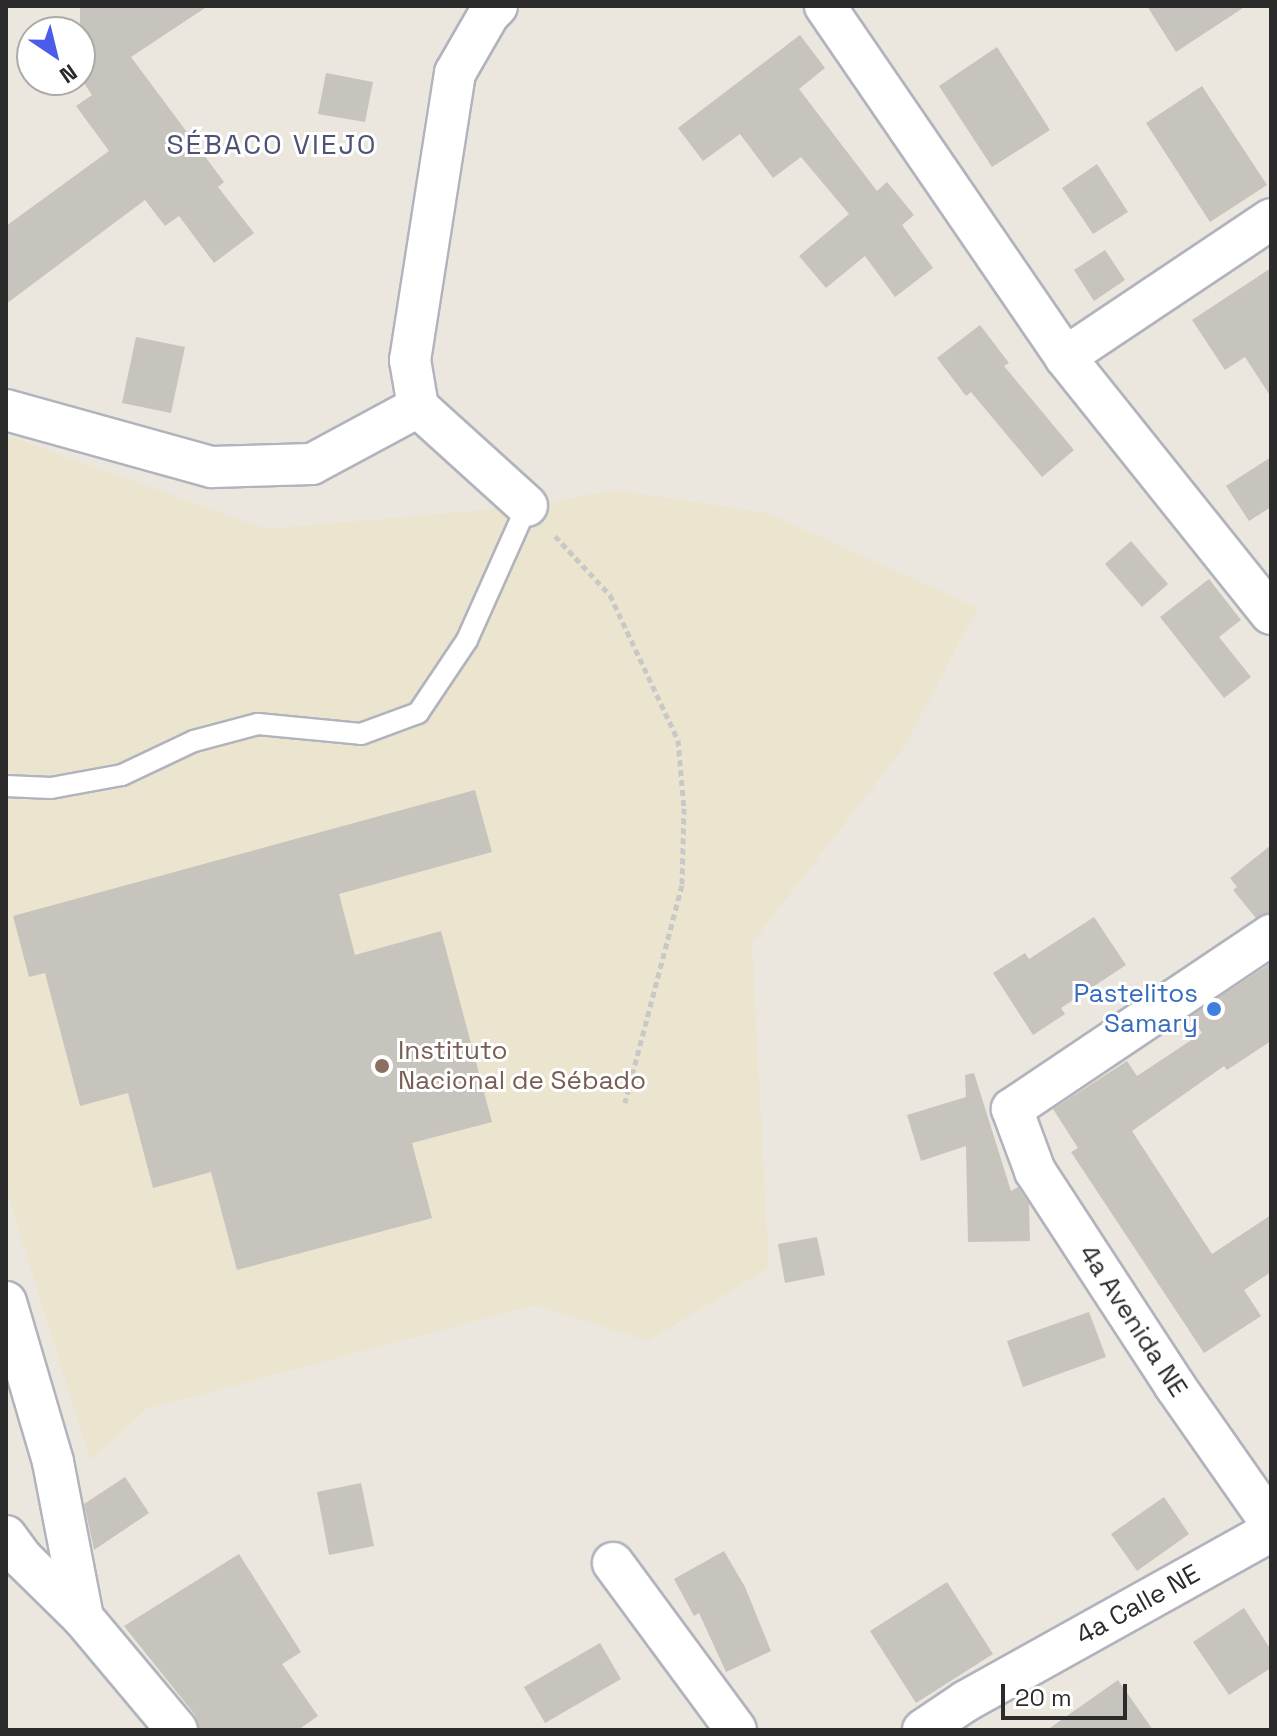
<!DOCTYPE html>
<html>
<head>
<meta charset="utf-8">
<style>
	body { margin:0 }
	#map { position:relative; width:1277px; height:1736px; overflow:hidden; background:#ebe7de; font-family:"Space Grotesk",sans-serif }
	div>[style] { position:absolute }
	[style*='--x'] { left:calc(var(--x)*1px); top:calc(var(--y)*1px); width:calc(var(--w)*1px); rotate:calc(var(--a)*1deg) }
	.education>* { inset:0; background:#ebe5cf }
	.building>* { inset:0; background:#c7c3bd }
	.path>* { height:5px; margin-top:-2.5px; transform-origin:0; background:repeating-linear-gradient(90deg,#c8c8c8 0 6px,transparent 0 10px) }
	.roads { filter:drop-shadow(2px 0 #b1b3bd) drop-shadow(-2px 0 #b1b3bd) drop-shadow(0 2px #b1b3bd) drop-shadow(0 -2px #b1b3bd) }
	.lane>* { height:20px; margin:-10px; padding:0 10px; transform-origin:10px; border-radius:10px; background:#fff }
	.street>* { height:40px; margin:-20px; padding:0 20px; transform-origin:20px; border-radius:20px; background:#fff }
	.dots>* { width:22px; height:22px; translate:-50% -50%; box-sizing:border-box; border:4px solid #fff; border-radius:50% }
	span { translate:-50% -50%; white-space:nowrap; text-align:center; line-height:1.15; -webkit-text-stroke:6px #fff; paint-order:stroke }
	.shop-label { font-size:26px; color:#366cbe }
	.right { translate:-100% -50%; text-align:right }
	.education-label { font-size:26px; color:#785e54 }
	.left { translate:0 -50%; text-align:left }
	.street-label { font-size:26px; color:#2b2b2b }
	.neighbourhood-label { font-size:28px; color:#4f5277; letter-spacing:2px }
	.frame { position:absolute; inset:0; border:8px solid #2b2b2b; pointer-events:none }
	.north { position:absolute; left:16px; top:16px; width:80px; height:80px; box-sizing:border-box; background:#fff; border:2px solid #aaa; border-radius:50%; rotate:145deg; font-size:22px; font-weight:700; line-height:32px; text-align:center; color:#2b2b2b }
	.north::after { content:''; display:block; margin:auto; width:28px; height:36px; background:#4c5cea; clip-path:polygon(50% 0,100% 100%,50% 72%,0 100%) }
	.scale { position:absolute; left:1001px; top:1684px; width:126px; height:36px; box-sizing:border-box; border:4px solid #2b2b2b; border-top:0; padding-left:10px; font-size:24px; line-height:28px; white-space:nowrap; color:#2b2b2b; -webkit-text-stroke:6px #fff; paint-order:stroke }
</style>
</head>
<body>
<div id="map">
	<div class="education">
		<i style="clip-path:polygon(6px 435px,266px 529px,527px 506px,616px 490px,768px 513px,978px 608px,902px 750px,752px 943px,769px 1268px,648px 1341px,535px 1305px,147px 1409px,90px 1460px,6px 1189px)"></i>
	</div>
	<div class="building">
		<i style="clip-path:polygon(80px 6px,208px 6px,131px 57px,224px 182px,218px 187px,254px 233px,214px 263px,179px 216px,165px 226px,145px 200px,6px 304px,6px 226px,109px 151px,76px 106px,92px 95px,80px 77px)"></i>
		<i style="clip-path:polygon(1147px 6px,1246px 6px,1176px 52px)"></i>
		<i style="clip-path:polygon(800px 35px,825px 68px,799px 89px,877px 191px,887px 182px,914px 215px,902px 225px,933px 268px,895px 297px,865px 256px,826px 288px,799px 256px,849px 214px,801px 157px,773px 178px,740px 134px,703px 161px,678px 128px)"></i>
		<i style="clip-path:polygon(997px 47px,1050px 130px,992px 167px,939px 86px)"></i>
		<i style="clip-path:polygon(326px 73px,373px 82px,365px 122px,318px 114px)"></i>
		<i style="clip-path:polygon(1202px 86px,1267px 185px,1210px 222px,1146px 123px)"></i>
		<i style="clip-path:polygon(1097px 164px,1128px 212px,1093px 234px,1062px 188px)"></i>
		<i style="clip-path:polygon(1105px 250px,1125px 280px,1094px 301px,1074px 270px)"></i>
		<i style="clip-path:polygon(1271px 268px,1271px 397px,1245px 357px,1225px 370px,1192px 320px)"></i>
		<i style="clip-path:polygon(980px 325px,1009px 363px,1004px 366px,1074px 450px,1042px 477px,971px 392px,966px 396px,937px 358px)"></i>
		<i style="clip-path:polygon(136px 337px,185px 347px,171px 413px,122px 403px)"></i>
		<i style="clip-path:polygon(1271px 457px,1271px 507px,1249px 521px,1226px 486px)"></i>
		<i style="clip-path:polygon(1131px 541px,1168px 584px,1142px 607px,1105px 564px)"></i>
		<i style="clip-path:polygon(1209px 579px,1241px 620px,1219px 637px,1251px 677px,1224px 698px,1160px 617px)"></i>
		<i style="clip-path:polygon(475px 790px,492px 852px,339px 894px,355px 955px,441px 931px,492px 1122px,412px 1143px,432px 1218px,237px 1270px,211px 1172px,153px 1188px,128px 1093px,80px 1106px,45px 973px,29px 977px,13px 916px)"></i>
		<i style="clip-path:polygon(1271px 845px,1271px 912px,1256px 918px,1233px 890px,1237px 887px,1230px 878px)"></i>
		<i style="clip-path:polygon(1094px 917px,1126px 965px,1061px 1008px,1065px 1014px,1033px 1035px,993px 973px,1025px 953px,1029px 959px)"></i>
		<i style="clip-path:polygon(1271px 963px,1271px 1041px,1227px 1070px,1224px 1066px,1132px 1131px,1212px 1254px,1271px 1215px,1271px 1272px,1244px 1290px,1261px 1316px,1204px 1353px,1071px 1152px,1078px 1148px,1053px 1109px,1127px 1061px,1137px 1076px,1202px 1033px,1191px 1016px)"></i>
		<i style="clip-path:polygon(974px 1073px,1011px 1191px,1018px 1187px,1029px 1204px,1030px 1241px,968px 1242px,966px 1146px,921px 1161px,907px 1115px,966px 1097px,965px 1075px)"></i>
		<i style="clip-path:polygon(817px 1237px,825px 1275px,785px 1283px,778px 1244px)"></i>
		<i style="clip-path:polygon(1089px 1312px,1106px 1357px,1023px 1387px,1007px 1341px)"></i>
		<i style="clip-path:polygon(125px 1477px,149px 1513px,94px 1550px,84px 1504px)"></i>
		<i style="clip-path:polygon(361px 1483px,374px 1546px,329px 1555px,317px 1492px)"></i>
		<i style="clip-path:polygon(1164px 1497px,1189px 1534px,1137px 1571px,1111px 1534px)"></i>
		<i style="clip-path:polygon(724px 1551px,745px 1587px,771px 1651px,726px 1672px,699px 1613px,694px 1616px,674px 1579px)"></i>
		<i style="clip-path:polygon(239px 1554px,301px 1652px,282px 1664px,318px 1716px,298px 1730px,199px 1730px,195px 1715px,124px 1626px)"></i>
		<i style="clip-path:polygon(947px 1582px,993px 1654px,916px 1703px,870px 1631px)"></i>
		<i style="clip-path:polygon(1244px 1608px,1271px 1650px,1271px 1668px,1229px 1695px,1193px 1642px)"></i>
		<i style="clip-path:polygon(600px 1643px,621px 1679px,545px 1723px,524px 1687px)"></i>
		<i style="clip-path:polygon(1118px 1680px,1153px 1730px,1047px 1730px)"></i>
	</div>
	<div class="path">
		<i style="--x:555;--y:536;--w:81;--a:47"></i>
		<i style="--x:610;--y:595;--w:160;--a:64.9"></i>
		<i style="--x:678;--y:740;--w:68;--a:85"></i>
		<i style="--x:684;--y:808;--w:77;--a:91.5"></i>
		<i style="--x:682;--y:885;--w:225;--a:104.7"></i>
	</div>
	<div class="roads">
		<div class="lane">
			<i style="--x:6;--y:786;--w:45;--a:2.5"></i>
			<i style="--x:51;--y:788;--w:72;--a:-10.4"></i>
			<i style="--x:122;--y:775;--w:80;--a:-25.3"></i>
			<i style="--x:194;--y:741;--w:66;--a:-14.9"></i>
			<i style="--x:258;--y:724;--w:103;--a:5.5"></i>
			<i style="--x:361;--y:734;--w:61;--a:-20.2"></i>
			<i style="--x:418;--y:713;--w:88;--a:-56.1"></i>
			<i style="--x:467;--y:640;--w:147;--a:-65.9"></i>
		</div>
		<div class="street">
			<i style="--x:497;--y:6;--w:11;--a:135"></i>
			<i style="--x:489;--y:14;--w:68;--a:120"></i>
			<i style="--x:455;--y:73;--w:291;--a:98.9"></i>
			<i style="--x:410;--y:360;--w:48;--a:80.3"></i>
			<i style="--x:418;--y:407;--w:147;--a:42.2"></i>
			<i style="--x:825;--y:6;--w:425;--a:55.6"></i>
			<i style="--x:1065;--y:357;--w:329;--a:51.3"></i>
			<i style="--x:1065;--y:357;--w:248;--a:-33.8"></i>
			<i style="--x:6;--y:410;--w:214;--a:15.5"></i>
			<i style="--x:212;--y:467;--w:100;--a:-1.7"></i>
			<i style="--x:312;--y:464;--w:120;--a:-28.3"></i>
			<i style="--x:1271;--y:935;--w:312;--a:146.1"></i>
			<i style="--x:1012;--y:1109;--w:66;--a:69.6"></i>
			<i style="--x:1035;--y:1171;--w:257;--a:56.9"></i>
			<i style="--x:1175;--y:1386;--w:167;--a:55"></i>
			<i style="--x:6;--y:1302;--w:167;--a:73.6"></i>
			<i style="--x:53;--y:1462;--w:159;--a:79.1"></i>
			<i style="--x:6;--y:1536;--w:27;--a:54"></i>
			<i style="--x:22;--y:1558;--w:86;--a:44.5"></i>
			<i style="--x:83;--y:1618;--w:146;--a:50"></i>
			<i style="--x:613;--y:1563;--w:207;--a:53.6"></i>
			<i style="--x:923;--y:1730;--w:52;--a:-34"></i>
			<i style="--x:966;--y:1701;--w:349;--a:-29.1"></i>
		</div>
	</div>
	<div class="dots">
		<i style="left:1214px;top:1009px;background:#3f7fe0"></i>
		<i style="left:382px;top:1066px;background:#8d6e63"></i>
	</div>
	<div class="shop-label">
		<span class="right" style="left:1198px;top:1009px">Pastelitos<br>Samary</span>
	</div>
	<div class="education-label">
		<span class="left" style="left:398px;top:1066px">Instituto<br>Nacional de Sébado</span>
	</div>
	<div class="street-label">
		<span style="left:1133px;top:1321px;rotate:57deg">4a Avenida NE</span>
		<span style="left:1138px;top:1605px;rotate:-29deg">4a Calle NE</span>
	</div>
	<div class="neighbourhood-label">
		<span style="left:272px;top:144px">SÉBACO VIEJO</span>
	</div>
	<div class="frame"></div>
	<div class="north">N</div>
	<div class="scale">20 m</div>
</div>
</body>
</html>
